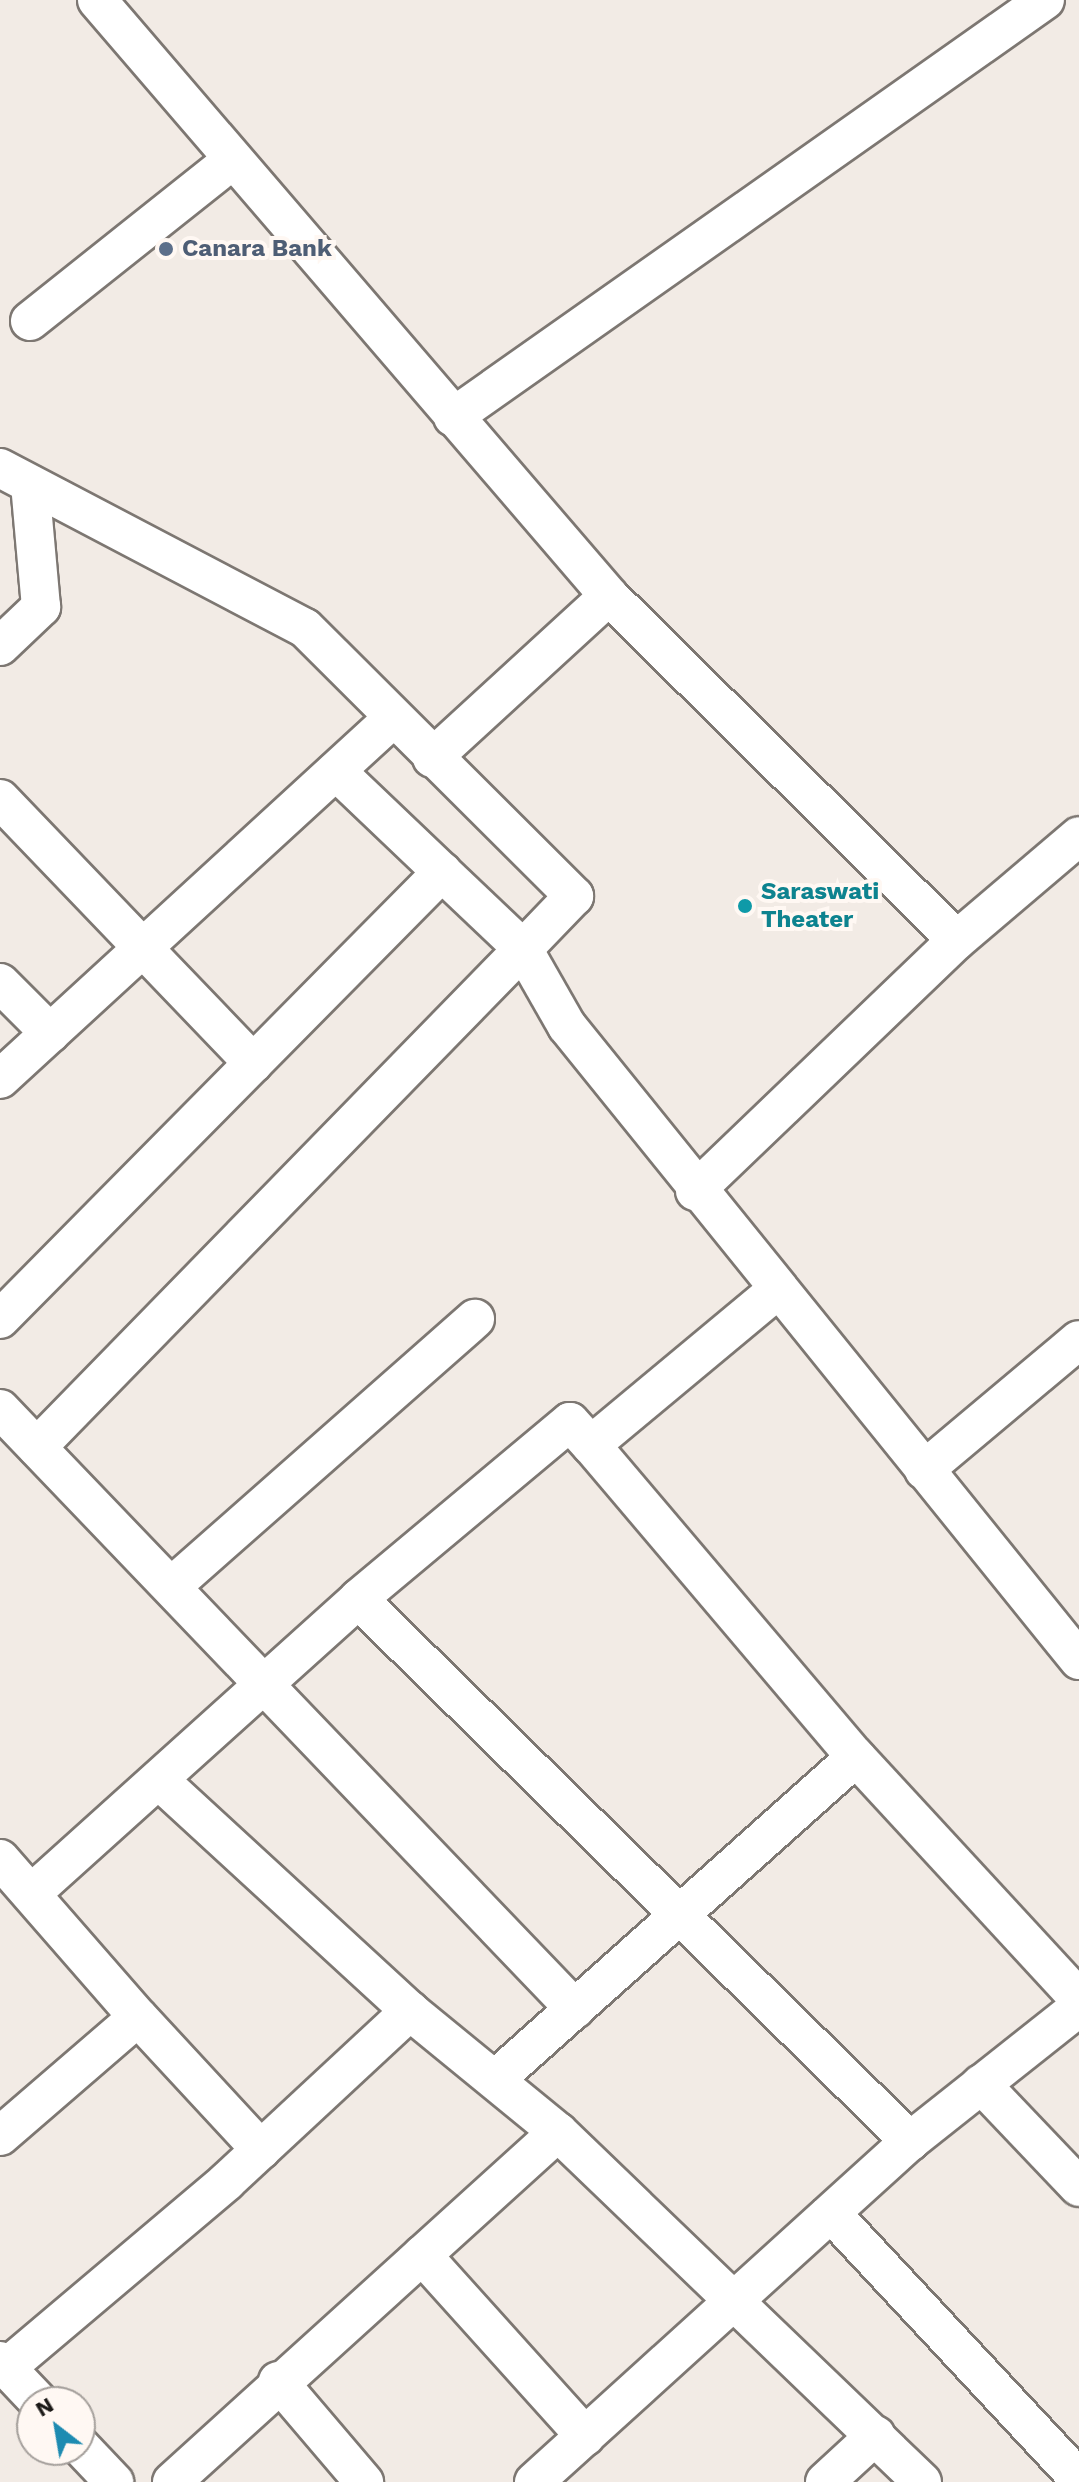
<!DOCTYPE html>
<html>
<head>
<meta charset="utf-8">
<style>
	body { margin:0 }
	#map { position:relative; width:1079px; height:2482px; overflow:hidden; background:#f2ebe5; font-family:"Work Sans",sans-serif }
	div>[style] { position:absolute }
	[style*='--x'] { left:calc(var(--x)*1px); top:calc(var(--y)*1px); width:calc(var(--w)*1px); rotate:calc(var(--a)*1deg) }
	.roads { filter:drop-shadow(2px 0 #7d7772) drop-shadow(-2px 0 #7d7772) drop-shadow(0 2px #7d7772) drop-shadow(0 -2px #7d7772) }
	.minor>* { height:38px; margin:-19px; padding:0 19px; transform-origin:19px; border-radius:19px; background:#fff }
	.dots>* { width:22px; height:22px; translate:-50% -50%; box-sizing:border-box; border:4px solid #fff8f3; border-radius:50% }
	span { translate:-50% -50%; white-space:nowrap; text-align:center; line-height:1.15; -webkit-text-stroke:8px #fff8f3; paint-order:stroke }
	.service-label { font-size:24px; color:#4e5e75; font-weight:700 }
	.left { translate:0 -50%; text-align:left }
	.culture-label { font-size:24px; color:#0d838f; font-weight:700 }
	.north { position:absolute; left:16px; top:2386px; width:80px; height:80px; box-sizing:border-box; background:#fff8f3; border:2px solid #a49f9b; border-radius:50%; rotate:329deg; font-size:22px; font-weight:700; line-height:32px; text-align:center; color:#1b1917 }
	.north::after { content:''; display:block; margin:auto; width:28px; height:36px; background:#1d8bb1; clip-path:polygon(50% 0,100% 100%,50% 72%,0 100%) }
</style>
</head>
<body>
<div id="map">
	<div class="roads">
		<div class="minor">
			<i style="--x:97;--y:0;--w:786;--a:49.34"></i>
			<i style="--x:609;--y:596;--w:489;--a:44.7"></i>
			<i style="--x:957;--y:940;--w:160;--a:-40.4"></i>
			<i style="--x:30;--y:321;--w:256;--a:-38.5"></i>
			<i style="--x:453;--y:417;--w:724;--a:-35.16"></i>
			<i style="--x:0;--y:468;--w:344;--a:27.7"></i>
			<i style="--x:305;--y:628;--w:380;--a:44.9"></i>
			<i style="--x:574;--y:896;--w:74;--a:133.9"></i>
			<i style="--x:523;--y:949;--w:89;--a:60.3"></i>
			<i style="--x:567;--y:1026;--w:815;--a:51.08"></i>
			<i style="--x:0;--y:646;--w:57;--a:-43.6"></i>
			<i style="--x:41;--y:607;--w:123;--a:-95.1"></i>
			<i style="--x:432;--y:758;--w:240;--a:-42.5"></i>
			<i style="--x:336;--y:771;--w:146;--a:43.6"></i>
			<i style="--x:0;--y:799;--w:366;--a:46.2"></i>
			<i style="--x:0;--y:983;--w:71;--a:45"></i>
			<i style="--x:0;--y:1079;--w:532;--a:-42.56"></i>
			<i style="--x:695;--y:1191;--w:363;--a:-43.8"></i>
			<i style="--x:0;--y:1319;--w:629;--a:-45.32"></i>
			<i style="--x:442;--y:872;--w:112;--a:43.5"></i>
			<i style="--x:523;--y:949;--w:696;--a:134.3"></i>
			<i style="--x:0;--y:1409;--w:831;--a:46.22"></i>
			<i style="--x:591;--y:1445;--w:409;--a:49.7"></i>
			<i style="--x:856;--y:1757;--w:329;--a:47.3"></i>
			<i style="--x:924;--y:1470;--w:202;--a:-40"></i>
			<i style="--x:172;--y:1586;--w:404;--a:-41.4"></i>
			<i style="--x:358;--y:1599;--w:774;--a:44.48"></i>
			<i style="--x:160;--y:1781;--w:340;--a:42.6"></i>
			<i style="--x:410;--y:2011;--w:191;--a:39.3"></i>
			<i style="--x:558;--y:2132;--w:505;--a:43.88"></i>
			<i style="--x:0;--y:1859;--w:210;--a:48.9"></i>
			<i style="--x:32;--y:1893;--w:439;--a:-42"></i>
			<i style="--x:358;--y:1599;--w:276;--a:-39.9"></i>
			<i style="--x:570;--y:1422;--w:31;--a:48"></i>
			<i style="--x:591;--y:1445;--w:241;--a:-39.8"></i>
			<i style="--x:498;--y:2077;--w:480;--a:-41.8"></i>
			<i style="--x:981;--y:2084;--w:142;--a:46.4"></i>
			<i style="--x:0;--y:2136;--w:182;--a:-40.8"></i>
			<i style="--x:138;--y:2017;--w:181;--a:47.2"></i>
			<i style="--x:831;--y:2213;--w:364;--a:47"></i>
			<i style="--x:422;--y:2255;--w:244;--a:48"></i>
			<i style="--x:0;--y:2361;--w:57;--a:46.4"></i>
			<i style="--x:6;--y:2368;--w:289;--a:-40.2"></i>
			<i style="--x:227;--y:2181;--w:250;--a:-42.9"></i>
			<i style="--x:278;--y:2381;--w:133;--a:49.6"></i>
			<i style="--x:80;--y:2446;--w:50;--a:46.6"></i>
			<i style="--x:172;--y:2482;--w:521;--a:-42.2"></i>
			<i style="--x:534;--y:2482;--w:508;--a:-42.21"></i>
			<i style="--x:910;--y:2141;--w:216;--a:-38.4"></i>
			<i style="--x:825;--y:2482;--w:69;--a:-42.7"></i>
		</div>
	</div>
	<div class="dots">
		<i style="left:166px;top:249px;background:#5c6f8a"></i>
		<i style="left:745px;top:906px;background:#0f9aa8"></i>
	</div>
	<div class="service-label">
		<span class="left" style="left:182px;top:249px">Canara Bank</span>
	</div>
	<div class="culture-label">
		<span class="left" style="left:761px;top:906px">Saraswati<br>Theater</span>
	</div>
	<div class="north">N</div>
</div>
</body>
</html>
